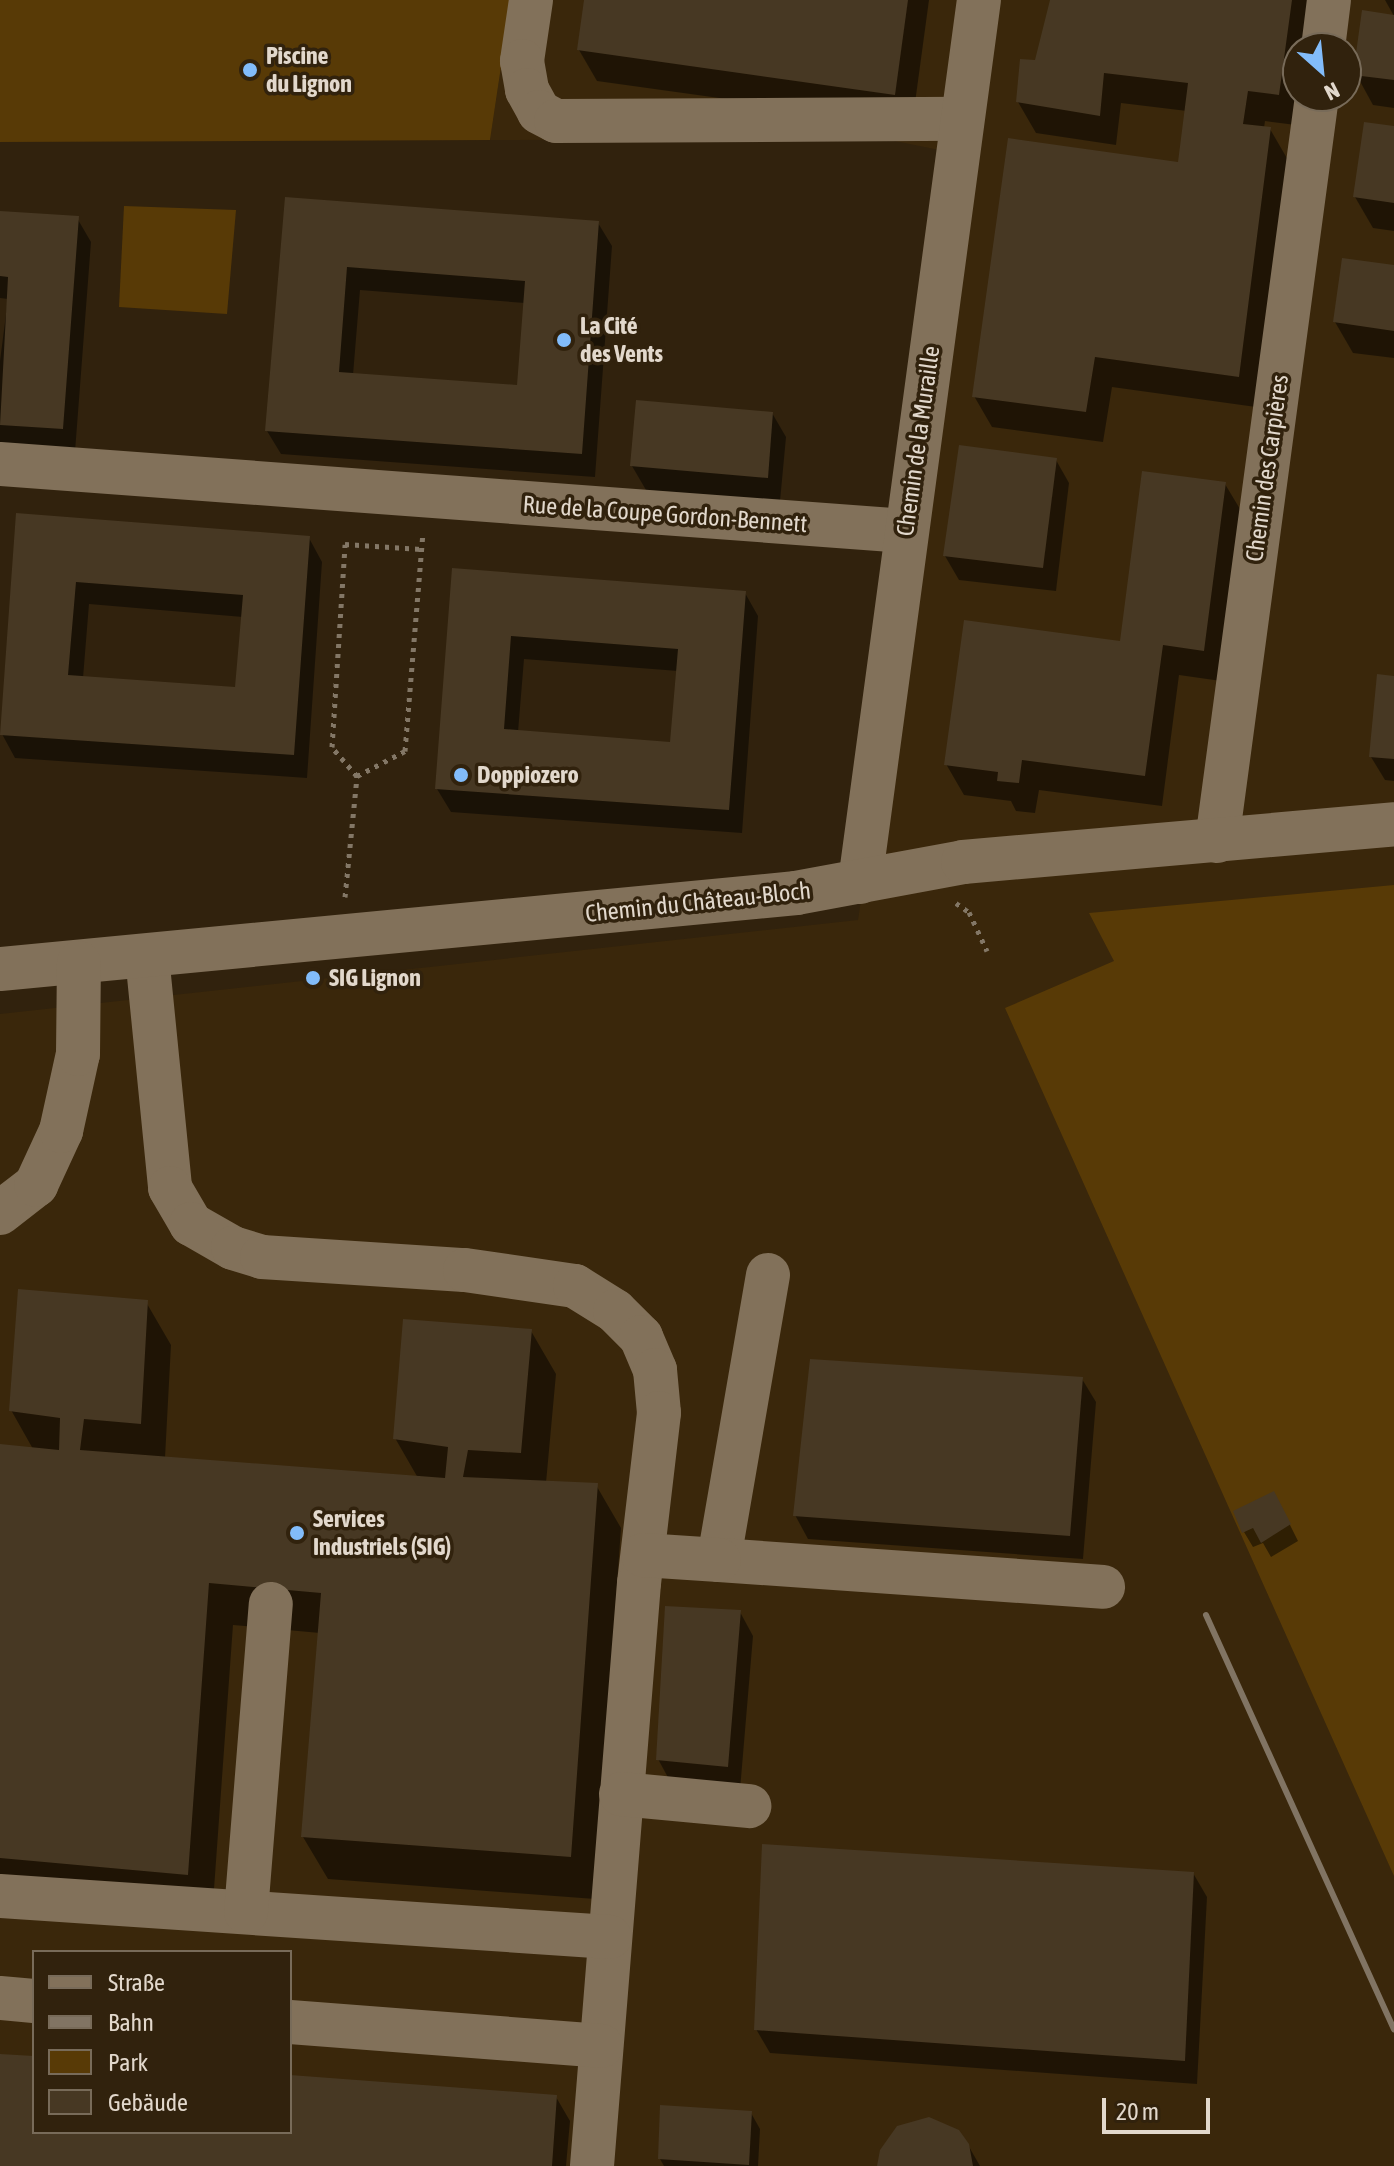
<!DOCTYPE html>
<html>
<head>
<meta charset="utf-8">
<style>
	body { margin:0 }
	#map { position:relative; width:1394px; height:2166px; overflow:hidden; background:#31220d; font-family:"Asap Condensed",sans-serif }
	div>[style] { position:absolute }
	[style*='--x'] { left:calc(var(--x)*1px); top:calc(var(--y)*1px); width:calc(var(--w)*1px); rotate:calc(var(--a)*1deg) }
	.built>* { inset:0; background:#3a270b }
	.green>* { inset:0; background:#583a06 }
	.shadow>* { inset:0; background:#0007 }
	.building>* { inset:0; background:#473823 }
	.path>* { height:5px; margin-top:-2.5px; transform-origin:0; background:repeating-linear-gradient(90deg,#837766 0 4px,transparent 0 10px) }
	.minor>* { height:44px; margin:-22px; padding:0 22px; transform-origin:22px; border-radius:22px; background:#82715a }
	.rail>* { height:6px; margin:-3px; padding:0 3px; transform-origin:3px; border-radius:3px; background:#817463 }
	.dots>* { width:22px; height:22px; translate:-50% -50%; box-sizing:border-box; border:4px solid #31220d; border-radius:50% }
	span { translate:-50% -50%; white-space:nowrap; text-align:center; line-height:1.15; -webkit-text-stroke:7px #31220d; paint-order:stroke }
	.poi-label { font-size:24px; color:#e2d8cc; font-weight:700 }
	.left { translate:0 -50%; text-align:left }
	.street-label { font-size:24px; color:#e2d8cc }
	.legend { position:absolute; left:32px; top:1950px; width:260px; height:184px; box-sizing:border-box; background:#31220d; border:2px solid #786b59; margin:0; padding:10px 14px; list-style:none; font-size:24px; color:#e2d8cc }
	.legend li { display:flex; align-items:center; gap:16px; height:40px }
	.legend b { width:40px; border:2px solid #786b59 }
	.north { position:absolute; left:1282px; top:32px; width:80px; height:80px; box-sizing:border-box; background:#31220d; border:2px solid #786b59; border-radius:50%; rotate:153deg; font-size:22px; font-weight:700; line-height:32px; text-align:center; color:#e2d8cc }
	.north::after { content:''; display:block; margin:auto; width:28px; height:36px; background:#82bcfa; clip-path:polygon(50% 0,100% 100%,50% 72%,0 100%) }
	.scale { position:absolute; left:1102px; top:2098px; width:108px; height:36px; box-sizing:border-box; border:4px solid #e2d8cc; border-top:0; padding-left:10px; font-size:24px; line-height:28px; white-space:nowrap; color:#e2d8cc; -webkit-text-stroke:6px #31220d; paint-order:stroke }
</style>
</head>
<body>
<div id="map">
	<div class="built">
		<i style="clip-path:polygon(evenodd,511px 0,1394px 0,1394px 2166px,0 2166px,0 1014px,858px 920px,974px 157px,885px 139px,490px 140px,511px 0,1298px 48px,1346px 48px,1346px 96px,1298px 96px,1298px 48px,511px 0,34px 1952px,290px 1952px,290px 2132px,34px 2132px,34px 1952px)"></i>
	</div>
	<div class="green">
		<i style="clip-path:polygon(0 0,511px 0,490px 140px,0 142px)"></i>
		<i style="clip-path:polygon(124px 206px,236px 210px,227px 314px,119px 307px)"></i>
		<i style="clip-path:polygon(1394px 885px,1394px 1876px,1005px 1008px,1114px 961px,1089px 913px)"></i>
	</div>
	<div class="shadow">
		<i style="clip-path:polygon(586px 0,929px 0,912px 125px,597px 81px,579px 50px)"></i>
		<i style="clip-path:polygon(1052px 0,1313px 0,1307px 48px,1298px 48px,1296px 125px,1265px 121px,1264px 128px,1270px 129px,1288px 160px,1256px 407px,1112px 387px,1103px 442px,992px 427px,974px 396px,1180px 164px,1187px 111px,1121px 103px,1116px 145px,1036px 133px,1018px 102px,1037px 63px)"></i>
		<i style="clip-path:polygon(1385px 0,1394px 0,1394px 16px)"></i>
		<i style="clip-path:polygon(1394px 17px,1394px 108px,1373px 105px,1356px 74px)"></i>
		<i style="clip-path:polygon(1394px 128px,1394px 231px,1373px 228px,1355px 197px)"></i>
		<i style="clip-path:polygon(evenodd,286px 199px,598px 223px,612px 246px,595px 477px,281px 454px,267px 431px,286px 199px,360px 290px,525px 303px,519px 387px,353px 375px,360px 290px)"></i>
		<i style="clip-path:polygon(0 213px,77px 218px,91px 242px,75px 452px,0 447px,0 361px,8px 299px,0 298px)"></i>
		<i style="clip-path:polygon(1394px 267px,1394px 358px,1353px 353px,1335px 322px)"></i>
		<i style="clip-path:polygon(772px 413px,786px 437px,780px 501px,646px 490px,632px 466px)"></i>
		<i style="clip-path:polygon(1056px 460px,1069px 483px,1056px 591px,959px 580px,945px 556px)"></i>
		<i style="clip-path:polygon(1225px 484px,1243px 514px,1221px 681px,1179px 675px,1162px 806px,1039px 790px,1035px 813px,1016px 811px,1011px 801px,964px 795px,946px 764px,1122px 643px)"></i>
		<i style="clip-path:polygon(evenodd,18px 515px,309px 538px,322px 562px,307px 778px,15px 758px,2px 734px,18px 515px,89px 604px,243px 617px,236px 690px,83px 678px,89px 604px)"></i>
		<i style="clip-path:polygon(evenodd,454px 570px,745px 593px,758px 616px,742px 833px,451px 812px,437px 789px,454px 570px,524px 659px,678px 671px,672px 744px,518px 732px,524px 659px)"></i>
		<i style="clip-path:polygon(1394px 678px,1394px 781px,1385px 780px,1371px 757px)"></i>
		<i style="clip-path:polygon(146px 1302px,171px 1345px,165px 1458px,418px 1478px,395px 1438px,531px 1331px,556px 1374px,546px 1483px,596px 1485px,621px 1528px,595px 1899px,328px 1879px,303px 1837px,320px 1633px,233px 1625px,212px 1917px,0 1899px,0 1446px,33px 1449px,11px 1410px)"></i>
		<i style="clip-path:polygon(1082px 1379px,1096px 1402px,1083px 1559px,808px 1539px,795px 1515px)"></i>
		<i style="clip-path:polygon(1282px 1509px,1298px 1541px,1271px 1557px,1263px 1543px,1253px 1547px,1244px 1532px)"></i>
		<i style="clip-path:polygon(740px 1612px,753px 1636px,740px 1790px,671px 1783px,658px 1759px)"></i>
		<i style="clip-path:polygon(1193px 1873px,1207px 1897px,1197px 2084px,770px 2053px,756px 2029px)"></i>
		<i style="clip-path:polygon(0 2056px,34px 2058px,34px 2132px,290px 2132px,290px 2077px,556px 2097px,570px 2121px,566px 2166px,0 2166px)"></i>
		<i style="clip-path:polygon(751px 2113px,760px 2129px,758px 2166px,664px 2166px,660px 2159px)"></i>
		<i style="clip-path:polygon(968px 2145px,980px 2166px,879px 2166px)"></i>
	</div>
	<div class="building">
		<i style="clip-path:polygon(584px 0,908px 0,895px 95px,577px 50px)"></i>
		<i style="clip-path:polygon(1050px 0,1292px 0,1279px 95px,1248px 91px,1243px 124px,1271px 127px,1239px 377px,1095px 357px,1086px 412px,972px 397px,1008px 138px,1178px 162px,1188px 83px,1104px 73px,1100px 116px,1016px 102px,1020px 59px,1035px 60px)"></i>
		<i style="clip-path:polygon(1362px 10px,1394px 15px,1394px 80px,1353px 75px)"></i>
		<i style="clip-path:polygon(1364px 122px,1394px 126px,1394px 203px,1353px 197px)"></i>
		<i style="clip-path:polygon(evenodd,285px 197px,599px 221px,582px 454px,265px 431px,285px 197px,347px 267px,525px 281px,517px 385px,339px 372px,347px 267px)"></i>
		<i style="clip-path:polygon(0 211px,79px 216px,63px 429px,0 425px,8px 277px,0 276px)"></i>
		<i style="clip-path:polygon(1342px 258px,1394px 265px,1394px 331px,1333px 322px)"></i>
		<i style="clip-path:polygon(636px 400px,773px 412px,768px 478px,630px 466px)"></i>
		<i style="clip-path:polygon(959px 445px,1057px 458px,1043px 568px,943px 556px)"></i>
		<i style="clip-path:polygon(1142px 471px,1226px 482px,1204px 651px,1163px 645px,1145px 776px,1022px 760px,1019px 783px,997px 781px,998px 772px,944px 765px,964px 620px,1120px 641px)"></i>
		<i style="clip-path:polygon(evenodd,16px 513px,310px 536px,294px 755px,0 735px,16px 513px,76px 582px,243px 595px,235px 687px,68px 675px,76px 582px)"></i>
		<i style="clip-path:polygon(evenodd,452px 568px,746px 591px,729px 810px,435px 789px,452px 568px,511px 636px,678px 649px,670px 742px,504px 729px,511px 636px)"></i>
		<i style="clip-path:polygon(1377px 674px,1394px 676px,1394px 759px,1369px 757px)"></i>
		<i style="clip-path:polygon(18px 1289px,148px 1300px,141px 1424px,84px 1419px,80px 1450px,445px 1478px,448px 1447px,393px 1439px,403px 1319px,532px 1329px,521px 1453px,468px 1450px,463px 1477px,598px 1483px,571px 1857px,301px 1837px,321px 1593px,209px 1583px,188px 1875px,0 1858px,0 1444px,59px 1450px,60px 1418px,9px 1411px)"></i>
		<i style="clip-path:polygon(810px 1359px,1083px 1377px,1070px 1536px,793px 1516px)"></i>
		<i style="clip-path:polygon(1274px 1491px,1291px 1524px,1261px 1543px,1253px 1528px,1242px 1533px,1233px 1511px)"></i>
		<i style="clip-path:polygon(665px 1606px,741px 1610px,728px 1767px,656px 1760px)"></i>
		<i style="clip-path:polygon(762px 1844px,1194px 1872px,1185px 2061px,754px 2030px)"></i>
		<i style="clip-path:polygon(0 2054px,34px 2056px,34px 2132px,290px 2132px,290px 2075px,557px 2095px,552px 2166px,0 2166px)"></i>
		<i style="clip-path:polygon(660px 2105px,752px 2111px,749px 2165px,658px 2159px)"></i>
		<i style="clip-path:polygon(929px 2117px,959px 2130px,969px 2144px,973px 2166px,877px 2166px,880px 2150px,897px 2126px)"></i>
	</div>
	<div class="path">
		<i style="--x:357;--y:776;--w:38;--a:-131"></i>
		<i style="--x:332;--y:747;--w:203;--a:-86.3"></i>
		<i style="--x:345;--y:544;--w:76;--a:3.8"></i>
		<i style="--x:345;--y:897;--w:122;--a:-84.3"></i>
		<i style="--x:357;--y:776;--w:54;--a:-27.5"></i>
		<i style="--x:405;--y:751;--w:218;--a:-85.3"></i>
		<i style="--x:956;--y:903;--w:16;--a:35"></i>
		<i style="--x:969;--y:912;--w:43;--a:65.2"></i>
	</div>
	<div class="minor">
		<i style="--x:531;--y:0;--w:62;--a:98.4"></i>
		<i style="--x:522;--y:61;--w:29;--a:80"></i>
		<i style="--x:527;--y:90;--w:25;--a:61"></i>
		<i style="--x:539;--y:112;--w:19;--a:28"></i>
		<i style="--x:556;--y:121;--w:406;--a:-0.3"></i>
		<i style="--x:1323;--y:48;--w:48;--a:-82.9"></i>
		<i style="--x:0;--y:464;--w:908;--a:4.23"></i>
		<i style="--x:1217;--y:841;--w:752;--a:-82.35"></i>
		<i style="--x:860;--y:882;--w:890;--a:-82.32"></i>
		<i style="--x:147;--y:956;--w:233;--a:84.3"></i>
		<i style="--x:170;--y:1188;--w:42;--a:59.7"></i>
		<i style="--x:191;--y:1224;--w:48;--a:29.7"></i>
		<i style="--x:233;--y:1248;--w:30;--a:17"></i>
		<i style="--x:262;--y:1257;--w:203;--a:3.7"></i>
		<i style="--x:465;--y:1270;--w:111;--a:8.3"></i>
		<i style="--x:575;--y:1286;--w:47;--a:32"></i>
		<i style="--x:615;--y:1311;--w:37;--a:45"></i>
		<i style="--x:641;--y:1337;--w:36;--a:67"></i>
		<i style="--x:655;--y:1370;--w:43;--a:84.7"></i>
		<i style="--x:659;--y:1413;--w:171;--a:96.7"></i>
		<i style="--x:639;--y:1583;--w:585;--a:94.61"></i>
		<i style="--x:0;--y:969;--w:800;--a:-5.45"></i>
		<i style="--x:796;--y:893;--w:170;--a:-10.5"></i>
		<i style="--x:963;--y:862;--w:433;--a:-5"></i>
		<i style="--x:0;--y:1213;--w:46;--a:-37.9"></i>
		<i style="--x:36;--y:1185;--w:60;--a:-65.2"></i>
		<i style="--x:61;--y:1131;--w:79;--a:-77.6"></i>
		<i style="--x:78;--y:1054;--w:91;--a:-89.4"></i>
		<i style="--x:768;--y:1275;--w:289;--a:99.8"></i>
		<i style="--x:719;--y:1560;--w:385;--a:4"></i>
		<i style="--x:643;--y:1555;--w:76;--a:3.8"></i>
		<i style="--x:621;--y:1794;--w:129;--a:5.4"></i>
		<i style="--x:0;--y:1896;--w:611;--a:3.85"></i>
		<i style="--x:246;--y:1912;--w:309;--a:-85.4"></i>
		<i style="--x:0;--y:1998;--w:34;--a:5"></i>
		<i style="--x:290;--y:2022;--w:312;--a:4.4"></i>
	</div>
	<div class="rail">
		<i style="--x:1206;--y:1615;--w:455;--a:65.6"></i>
	</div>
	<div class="dots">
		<i style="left:250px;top:70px;background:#82bcfa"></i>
		<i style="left:564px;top:340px;background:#82bcfa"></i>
		<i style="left:461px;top:775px;background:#82bcfa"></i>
		<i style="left:313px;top:978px;background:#82bcfa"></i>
		<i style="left:297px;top:1533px;background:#82bcfa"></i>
	</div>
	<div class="poi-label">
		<span class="left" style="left:266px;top:70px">Piscine<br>du Lignon</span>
		<span class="left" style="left:580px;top:340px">La Cité<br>des Vents</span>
		<span class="left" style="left:477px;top:775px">Doppiozero</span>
		<span class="left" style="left:329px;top:978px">SIG Lignon</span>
		<span class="left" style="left:313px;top:1533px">Services<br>Industriels (SIG)</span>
	</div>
	<div class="street-label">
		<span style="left:918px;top:441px;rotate:-82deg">Chemin de la Muraille</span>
		<span style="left:1267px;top:468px;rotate:-82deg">Chemin des Carpières</span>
		<span style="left:665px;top:514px;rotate:4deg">Rue de la Coupe Gordon-Bennett</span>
		<span style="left:698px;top:902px;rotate:-6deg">Chemin du Château-Bloch</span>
	</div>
	<ul class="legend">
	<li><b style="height:10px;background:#82715a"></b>Straße</li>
	<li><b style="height:10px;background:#817463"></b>Bahn</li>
	<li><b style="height:22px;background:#583a06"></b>Park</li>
	<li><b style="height:22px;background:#473823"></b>Gebäude</li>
	</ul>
	<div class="north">N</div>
	<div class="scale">20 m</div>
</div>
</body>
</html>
